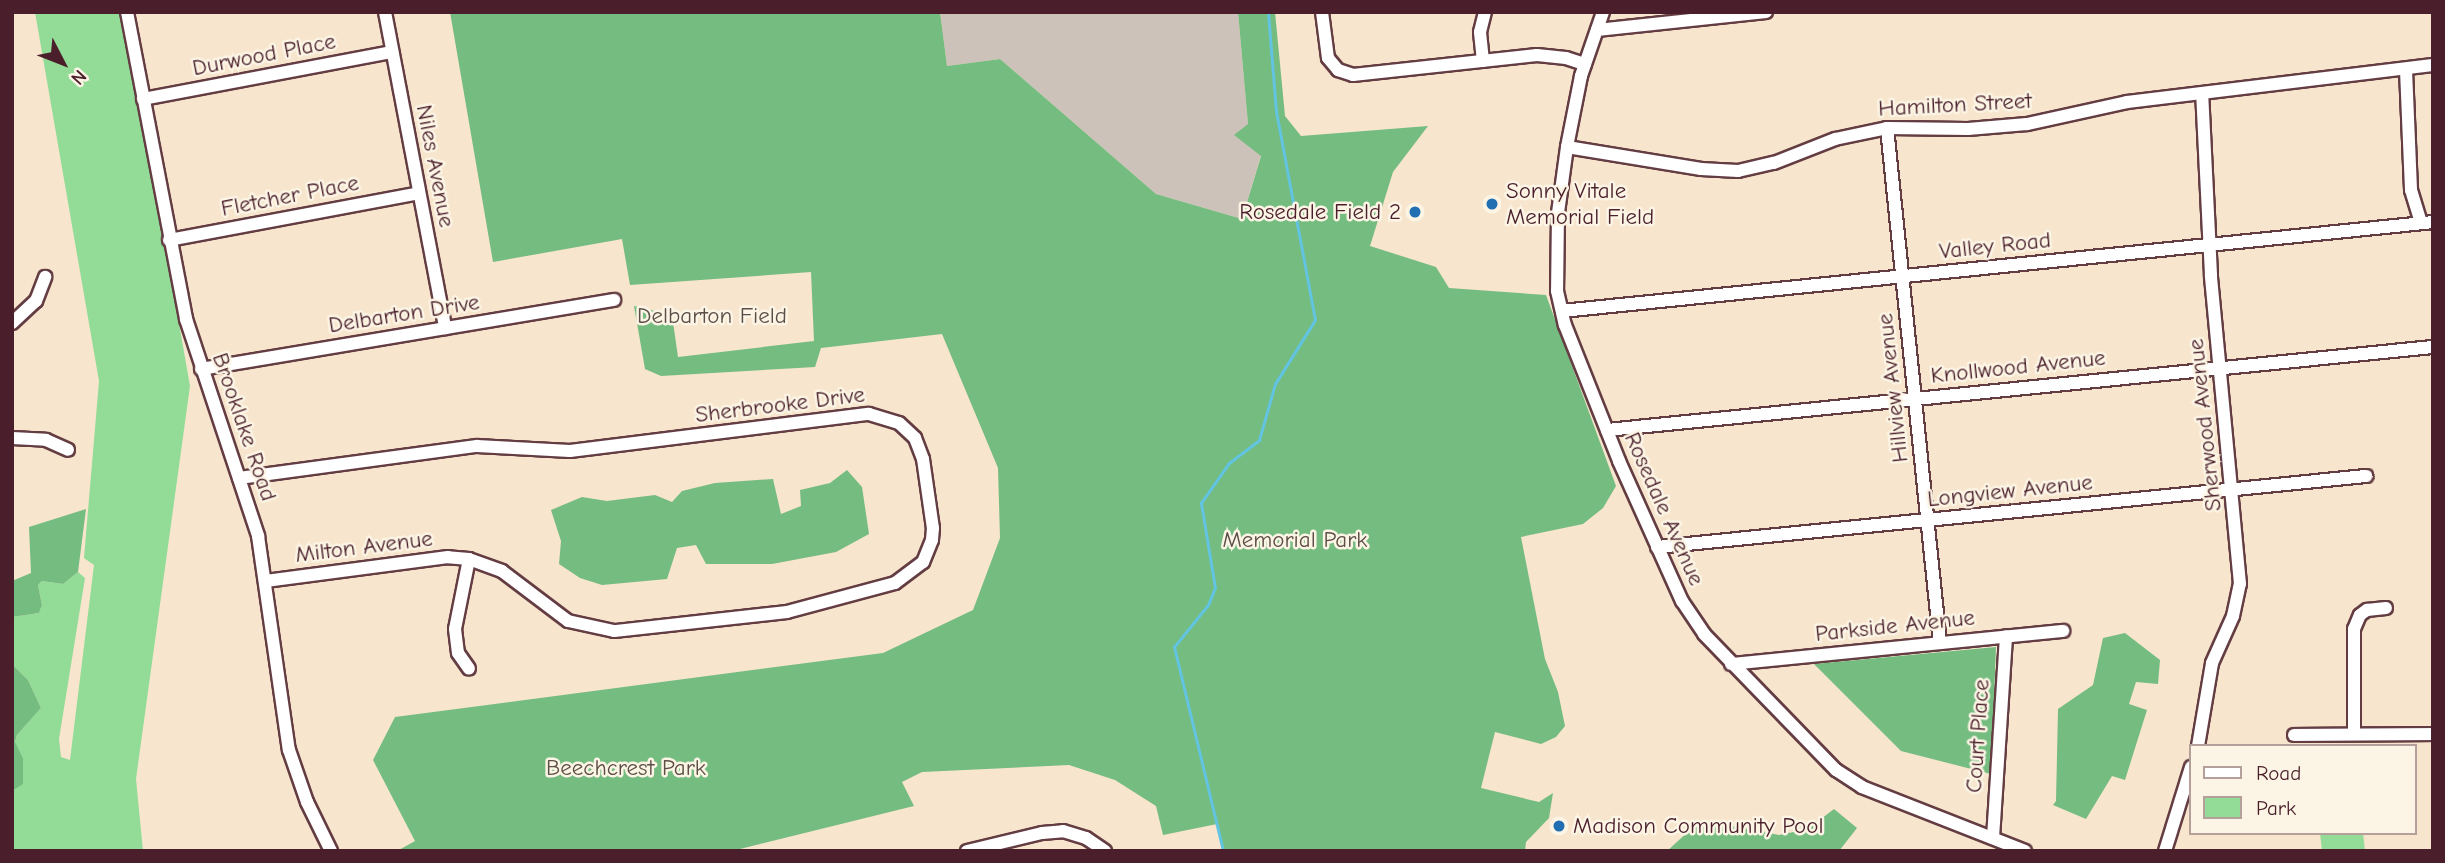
<!DOCTYPE html>
<html>
<head>
<meta charset="utf-8">
<style>
	body { margin:0 }
	#map { position:relative; width:2445px; height:863px; overflow:hidden; background:#f7e5cd; font-family:"Comic Neue",sans-serif }
	div>[style] { position:absolute }
	[style*='--x'] { left:calc(var(--x)*1px); top:calc(var(--y)*1px); width:calc(var(--w)*1px); rotate:calc(var(--a)*1deg) }
	.industrial>* { inset:0; background:#cdc2b9 }
	.green>* { inset:0; background:#92dc97 }
	.forest>* { inset:0; background:#75bc80 }
	.stream>* { height:2.5px; margin:-1.25px; padding:0 1.25px; transform-origin:1.25px; border-radius:1.25px; background:#62c4e0 }
	.roads { filter:drop-shadow(2px 0 #643d43) drop-shadow(-2px 0 #643d43) drop-shadow(0 2px #643d43) drop-shadow(0 -2px #643d43) }
	.minor>* { height:12px; margin:-6px; padding:0 6px; transform-origin:6px; border-radius:6px; background:#fff }
	.dots>* { width:19px; height:19px; translate:-50% -50%; box-sizing:border-box; border:4px solid #fcf5e5; border-radius:50% }
	span { translate:-50% -50%; white-space:nowrap; text-align:center; line-height:1.15; -webkit-text-stroke:5px #fcf5e5; paint-order:stroke }
	.street-label { font-size:23px; color:#4a1f2b }
	.poi-label { font-size:23px; color:#4a1f2b }
	.left { translate:0 -50%; text-align:left }
	.right { translate:-100% -50%; text-align:right }
	.park-label { font-size:23px; color:#5c4e46 }
	.frame { position:absolute; inset:0; border:14px solid #4a1f2b; pointer-events:none }
	.legend { position:absolute; left:2189px; top:744px; width:228px; height:91px; box-sizing:border-box; background:#fcf5e5; border:2px solid #b59f9b; margin:0; padding:9px 12px; list-style:none; font-size:21px; color:#4a1f2b }
	.legend li { display:flex; align-items:center; gap:14px; height:35px }
	.legend b { width:35px; border:2px solid #b59f9b }
	.north { position:absolute; left:28px; top:28px; width:70px; height:70px; -webkit-text-stroke:5px #fcf5e5; paint-order:stroke; rotate:132deg; font-size:19px; font-weight:700; line-height:28px; text-align:center; color:#4a1f2b }
	.north::after { content:''; display:block; margin:auto; width:24px; height:32px; background:#4a1f2b; clip-path:polygon(50% 0,100% 100%,50% 72%,0 100%) }
</style>
</head>
<body>
<div id="map">
	<div class="industrial">
		<i style="clip-path:polygon(940px 12px,1238px 12px,1248px 124px,1261px 155px,1242px 219px,1156px 194px,1000px 59px,947px 66px)"></i>
	</div>
	<div class="green">
		<i style="clip-path:polygon(35px 12px,124px 12px,190px 386px,136px 779px,143px 851px,12px 851px,12px 791px,23px 783px,23px 758px,15px 743px,17px 735px,41px 708px,28px 680px,12px 664px,12px 617px,39px 613px,42px 605px,38px 585px,42px 581px,63px 584px,78px 572px,85px 578px,59px 739px,61px 757px,70px 760px,94px 565px,84px 558px,99px 381px)"></i>
		<i style="clip-path:polygon(2320px 833px,2363px 833px,2365px 851px,2322px 851px)"></i>
	</div>
	<div class="forest">
		<i style="clip-path:polygon(450px 12px,940px 12px,947px 66px,1000px 59px,1156px 194px,1242px 219px,1261px 156px,1234px 135px,1248px 124px,1238px 12px,1275px 12px,1285px 116px,1301px 136px,1428px 126px,1393px 172px,1370px 246px,1436px 267px,1449px 288px,1546px 295px,1616px 486px,1603px 508px,1583px 524px,1521px 537px,1545px 659px,1558px 692px,1565px 726px,1556px 737px,1541px 744px,1495px 732px,1481px 788px,1539px 802px,1553px 793px,1549px 818px,1526px 842px,1525px 851px,1223px 851px,1217px 824px,1163px 835px,1156px 806px,1115px 780px,1069px 765px,922px 772px,902px 782px,914px 806px,732px 851px,397px 851px,415px 841px,373px 760px,395px 717px,883px 653px,973px 610px,1000px 538px,998px 468px,942px 334px,821px 348px,815px 367px,661px 376px,645px 369px,634px 306px,672px 315px,678px 357px,814px 341px,811px 272px,630px 285px,622px 239px,493px 262px)"></i>
		<i style="clip-path:polygon(847px 470px,862px 487px,869px 534px,836px 552px,772px 564px,706px 564px,696px 545px,677px 548px,667px 579px,602px 585px,580px 578px,559px 564px,561px 541px,551px 510px,582px 497px,607px 501px,655px 495px,672px 502px,682px 491px,715px 483px,773px 479px,781px 514px,801px 506px,800px 490px,830px 483px)"></i>
		<i style="clip-path:polygon(86px 509px,78px 572px,63px 584px,42px 581px,38px 585px,42px 605px,39px 613px,12px 617px,12px 581px,31px 573px,29px 527px)"></i>
		<i style="clip-path:polygon(2125px 633px,2160px 660px,2158px 684px,2136px 682px,2129px 704px,2147px 710px,2125px 780px,2112px 776px,2086px 819px,2053px 805px,2056px 801px,2058px 709px,2093px 685px,2103px 638px)"></i>
		<i style="clip-path:polygon(1996px 647px,1991px 774px,1901px 751px,1814px 664px)"></i>
		<i style="clip-path:polygon(12px 664px,28px 680px,41px 708px,17px 735px,15px 742px,23px 758px,23px 784px,12px 791px)"></i>
		<i style="clip-path:polygon(1834px 809px,1857px 828px,1839px 851px,1667px 851px,1701px 820px,1779px 835px,1808px 829px)"></i>
	</div>
	<div class="stream">
		<i style="--x:1223;--y:851;--w:210;--a:-103.5"></i>
		<i style="--x:1174;--y:647;--w:54;--a:-51"></i>
		<i style="--x:1208;--y:605;--w:18;--a:-68"></i>
		<i style="--x:1215;--y:588;--w:86;--a:-99.4"></i>
		<i style="--x:1201;--y:503;--w:49;--a:-55"></i>
		<i style="--x:1229;--y:463;--w:38;--a:-37"></i>
		<i style="--x:1259;--y:440;--w:58;--a:-74.1"></i>
		<i style="--x:1275;--y:384;--w:75;--a:-58"></i>
		<i style="--x:1315;--y:320;--w:212;--a:-100.6"></i>
		<i style="--x:1276;--y:112;--w:100;--a:-94.6"></i>
	</div>
	<div class="roads">
		<div class="minor">
			<i style="--x:127;--y:12;--w:313;--a:79.1"></i>
			<i style="--x:186;--y:319;--w:229;--a:71.6"></i>
			<i style="--x:258;--y:536;--w:216;--a:81.8"></i>
			<i style="--x:289;--y:750;--w:55;--a:70.9"></i>
			<i style="--x:307;--y:802;--w:55;--a:63.9"></i>
			<i style="--x:385;--y:12;--w:322;--a:79.2"></i>
			<i style="--x:1322;--y:12;--w:46;--a:82.6"></i>
			<i style="--x:1328;--y:58;--w:16;--a:50"></i>
			<i style="--x:1338;--y:70;--w:16;--a:18"></i>
			<i style="--x:1353;--y:75;--w:185;--a:-6.2"></i>
			<i style="--x:1537;--y:55;--w:29;--a:6"></i>
			<i style="--x:1566;--y:58;--w:20;--a:18"></i>
			<i style="--x:1603;--y:12;--w:68;--a:109"></i>
			<i style="--x:1581;--y:76;--w:72;--a:101.2"></i>
			<i style="--x:1567;--y:147;--w:67;--a:97.8"></i>
			<i style="--x:1558;--y:213;--w:78;--a:90.7"></i>
			<i style="--x:1557;--y:291;--w:35;--a:77"></i>
			<i style="--x:1565;--y:325;--w:146;--a:68.3"></i>
			<i style="--x:1619;--y:461;--w:154;--a:65.8"></i>
			<i style="--x:1682;--y:601;--w:40;--a:56"></i>
			<i style="--x:1704;--y:634;--w:190;--a:45.9"></i>
			<i style="--x:1836;--y:770;--w:31;--a:33"></i>
			<i style="--x:1862;--y:787;--w:175;--a:21.4"></i>
			<i style="--x:1597;--y:30;--w:170;--a:-6.1"></i>
			<i style="--x:1483;--y:61;--w:29;--a:-96"></i>
			<i style="--x:1480;--y:32;--w:21;--a:-76"></i>
			<i style="--x:2406;--y:70;--w:120;--a:87.6"></i>
			<i style="--x:2411;--y:190;--w:34;--a:73"></i>
			<i style="--x:143;--y:99;--w:253;--a:-10.7"></i>
			<i style="--x:1887;--y:128;--w:518;--a:84.12"></i>
			<i style="--x:1567;--y:147;--w:136;--a:9.3"></i>
			<i style="--x:1701;--y:169;--w:37;--a:3"></i>
			<i style="--x:1738;--y:171;--w:37;--a:-13"></i>
			<i style="--x:1774;--y:163;--w:66;--a:-21.5"></i>
			<i style="--x:1835;--y:139;--w:53;--a:-11.9"></i>
			<i style="--x:1887;--y:128;--w:81;--a:0.7"></i>
			<i style="--x:1968;--y:129;--w:59;--a:-4.8"></i>
			<i style="--x:2027;--y:124;--w:102;--a:-12.4"></i>
			<i style="--x:2127;--y:102;--w:308;--a:-6.9"></i>
			<i style="--x:169;--y:240;--w:254;--a:-10.6"></i>
			<i style="--x:1562;--y:311;--w:876;--a:-5.83"></i>
			<i style="--x:12;--y:323;--w:33;--a:-43"></i>
			<i style="--x:36;--y:301;--w:26;--a:-69"></i>
			<i style="--x:201;--y:369;--w:419;--a:-9.5"></i>
			<i style="--x:1607;--y:430;--w:830;--a:-5.74"></i>
			<i style="--x:12;--y:438;--w:34;--a:3"></i>
			<i style="--x:46;--y:440;--w:24;--a:24"></i>
			<i style="--x:239;--y:478;--w:240;--a:-7.7"></i>
			<i style="--x:477;--y:446;--w:93;--a:3.1"></i>
			<i style="--x:570;--y:451;--w:301;--a:-7.1"></i>
			<i style="--x:869;--y:414;--w:31;--a:17"></i>
			<i style="--x:899;--y:423;--w:22;--a:43"></i>
			<i style="--x:915;--y:438;--w:22;--a:69"></i>
			<i style="--x:923;--y:459;--w:70;--a:81.8"></i>
			<i style="--x:933;--y:528;--w:12;--a:95"></i>
			<i style="--x:932;--y:540;--w:24;--a:112"></i>
			<i style="--x:923;--y:562;--w:35;--a:143"></i>
			<i style="--x:895;--y:583;--w:112;--a:165"></i>
			<i style="--x:787;--y:612;--w:174;--a:173.7"></i>
			<i style="--x:614;--y:631;--w:47;--a:-167.7"></i>
			<i style="--x:568;--y:621;--w:83;--a:-142.9"></i>
			<i style="--x:502;--y:571;--w:35;--a:-160"></i>
			<i style="--x:469;--y:559;--w:21;--a:-175"></i>
			<i style="--x:448;--y:557;--w:184;--a:172.5"></i>
			<i style="--x:1657;--y:547;--w:713;--a:-5.72"></i>
			<i style="--x:469;--y:559;--w:71;--a:101.3"></i>
			<i style="--x:455;--y:629;--w:24;--a:83"></i>
			<i style="--x:458;--y:653;--w:19;--a:55"></i>
			<i style="--x:1731;--y:664;--w:334;--a:-5.7"></i>
			<i style="--x:2354;--y:733;--w:104;--a:-90"></i>
			<i style="--x:2354;--y:629;--w:15;--a:-67"></i>
			<i style="--x:2360;--y:615;--w:9;--a:-36"></i>
			<i style="--x:2367;--y:610;--w:19;--a:-6"></i>
			<i style="--x:2294;--y:735;--w:139;--a:-0.4"></i>
			<i style="--x:2198;--y:746;--w:84;--a:-80.4"></i>
			<i style="--x:2212;--y:663;--w:51;--a:-65.9"></i>
			<i style="--x:2233;--y:616;--w:33;--a:-78"></i>
			<i style="--x:2240;--y:584;--w:310;--a:-95.4"></i>
			<i style="--x:2211;--y:275;--w:182;--a:-92.8"></i>
			<i style="--x:1993;--y:838;--w:202;--a:-86.3"></i>
			<i style="--x:967;--y:851;--w:77;--a:-13.5"></i>
			<i style="--x:1042;--y:833;--w:21;--a:-5"></i>
			<i style="--x:1063;--y:831;--w:24;--a:17"></i>
			<i style="--x:1086;--y:838;--w:23;--a:34"></i>
			<i style="--x:2165;--y:851;--w:88;--a:-72.8"></i>
		</div>
	</div>
	<div class="dots">
		<i style="left:1492px;top:204px;background:#1f6fb2"></i>
		<i style="left:1415px;top:212px;background:#1f6fb2"></i>
		<i style="left:1559px;top:826px;background:#1f6fb2"></i>
	</div>
	<div class="street-label">
		<span style="left:264px;top:55px;rotate:-11deg">Durwood Place</span>
		<span style="left:1955px;top:105px;rotate:-3deg">Hamilton Street</span>
		<span style="left:435px;top:166px;rotate:79deg">Niles Avenue</span>
		<span style="left:290px;top:196px;rotate:-11deg">Fletcher Place</span>
		<span style="left:1995px;top:246px;rotate:-6deg">Valley Road</span>
		<span style="left:404px;top:314px;rotate:-9deg">Delbarton Drive</span>
		<span style="left:2018px;top:367px;rotate:-6deg">Knollwood Avenue</span>
		<span style="left:1893px;top:388px;rotate:-96deg">Hillview Avenue</span>
		<span style="left:780px;top:405px;rotate:-7deg">Sherbrooke Drive</span>
		<span style="left:2205px;top:425px;rotate:-96deg">Sherwood Avenue</span>
		<span style="left:244px;top:427px;rotate:71deg">Brooklake Road</span>
		<span style="left:2010px;top:491px;rotate:-6deg">Longview Avenue</span>
		<span style="left:1664px;top:509px;rotate:66deg">Rosedale Avenue</span>
		<span style="left:364px;top:547px;rotate:-7deg">Milton Avenue</span>
		<span style="left:1895px;top:626px;rotate:-6deg">Parkside Avenue</span>
		<span style="left:1978px;top:736px;rotate:-86deg">Court Place</span>
	</div>
	<div class="poi-label">
		<span class="left" style="left:1506px;top:204px">Sonny Vitale<br>Memorial Field</span>
		<span class="right" style="left:1401px;top:212px">Rosedale Field 2</span>
		<span class="left" style="left:1573px;top:826px">Madison Community Pool</span>
	</div>
	<div class="park-label">
		<span style="left:712px;top:316px">Delbarton Field</span>
		<span style="left:1295px;top:540px">Memorial Park</span>
		<span style="left:626px;top:768px">Beechcrest Park</span>
	</div>
	<div class="frame"></div>
	<ul class="legend">
	<li><b style="height:9px;background:#fff"></b>Road</li>
	<li><b style="height:19px;background:#92dc97"></b>Park</li>
	</ul>
	<div class="north">N</div>
</div>
</body>
</html>
